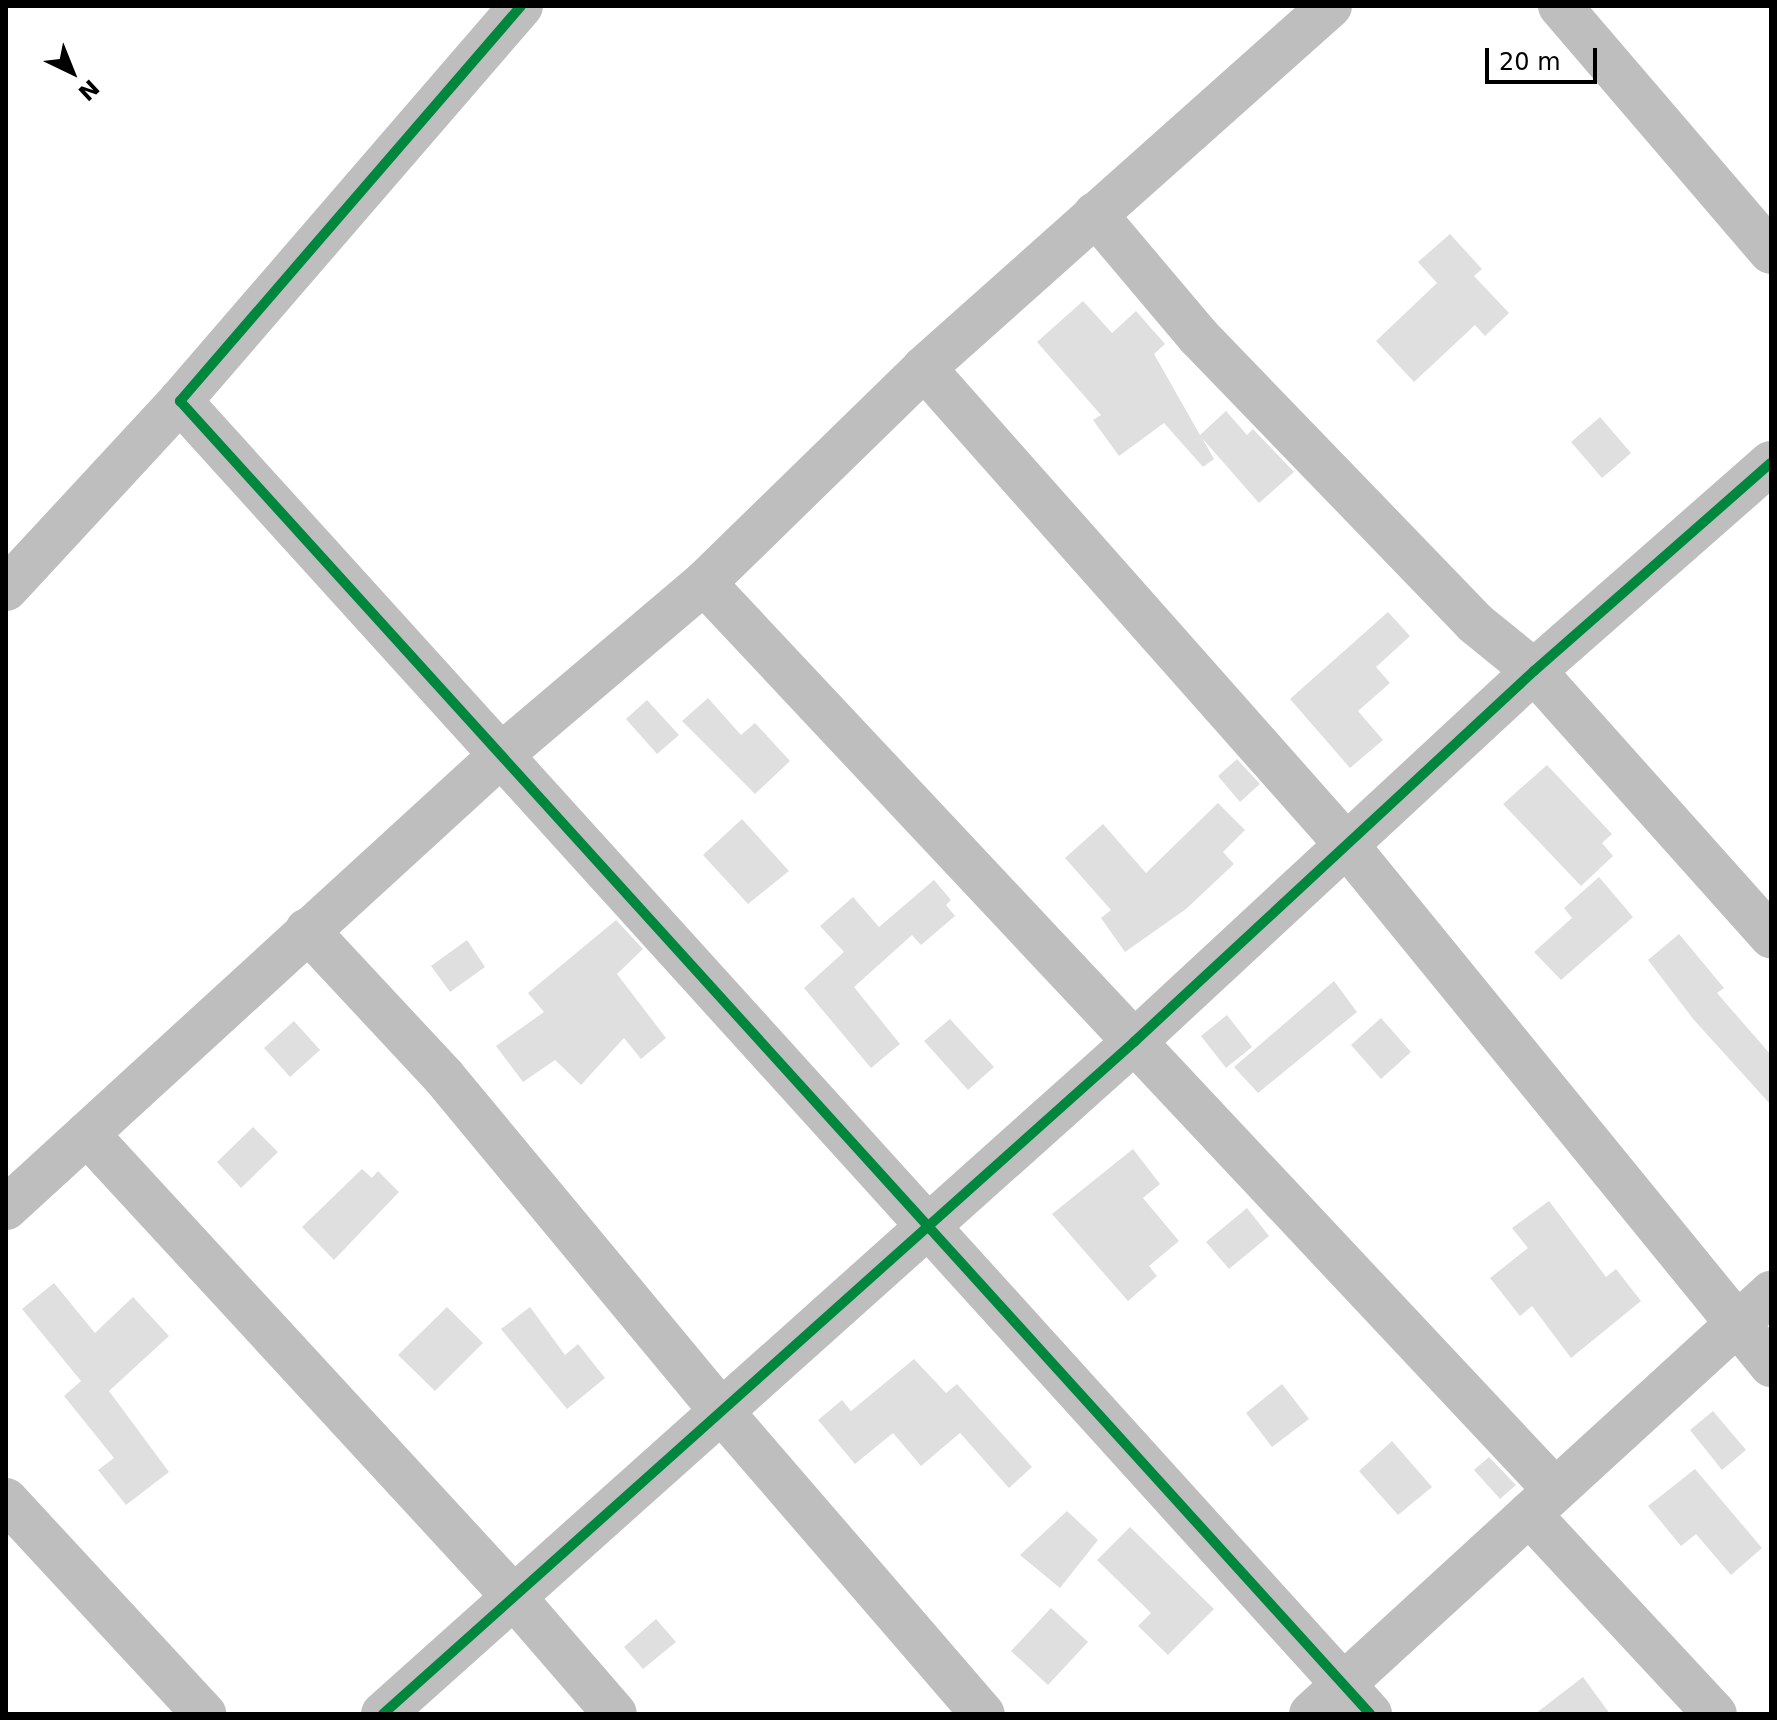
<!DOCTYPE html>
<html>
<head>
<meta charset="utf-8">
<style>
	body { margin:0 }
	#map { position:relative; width:1777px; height:1720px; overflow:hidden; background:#fff; font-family:"DejaVu Sans",sans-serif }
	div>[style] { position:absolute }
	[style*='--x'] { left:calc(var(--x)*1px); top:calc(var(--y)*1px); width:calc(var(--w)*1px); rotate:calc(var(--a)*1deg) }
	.building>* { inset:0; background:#dfdfdf }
	.minor>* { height:44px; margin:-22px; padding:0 22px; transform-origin:22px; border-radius:22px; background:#bebebe }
	.tertiary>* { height:44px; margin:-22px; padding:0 22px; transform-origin:22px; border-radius:22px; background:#bebebe }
	.cycleway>* { height:10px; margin:-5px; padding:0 5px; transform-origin:5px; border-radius:5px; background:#00873e }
	span { translate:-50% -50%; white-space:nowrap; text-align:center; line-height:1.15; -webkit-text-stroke:6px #fff; paint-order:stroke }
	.frame { position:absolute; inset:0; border:8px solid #000; pointer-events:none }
	.north { position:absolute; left:32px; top:32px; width:80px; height:80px; -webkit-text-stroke:6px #fff; paint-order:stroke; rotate:137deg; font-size:22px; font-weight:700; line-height:32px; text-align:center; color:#000 }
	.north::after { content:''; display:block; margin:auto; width:28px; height:36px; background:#000; clip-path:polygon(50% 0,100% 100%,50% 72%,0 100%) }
	.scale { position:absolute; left:1485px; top:48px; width:112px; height:36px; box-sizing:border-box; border:4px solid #000; border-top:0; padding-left:10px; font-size:24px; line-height:28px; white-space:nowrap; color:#000; -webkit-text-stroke:6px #fff; paint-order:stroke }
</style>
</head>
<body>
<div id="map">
	<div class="building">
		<i style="clip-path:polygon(1450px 234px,1482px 269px,1474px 276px,1509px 313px,1485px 336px,1475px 325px,1414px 382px,1376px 341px,1437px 283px,1418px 262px)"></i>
		<i style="clip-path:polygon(1083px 301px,1112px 333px,1136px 311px,1165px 344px,1154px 354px,1200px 435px,1226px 411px,1247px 435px,1253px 429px,1294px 472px,1259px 503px,1202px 438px,1214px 459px,1203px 467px,1164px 423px,1119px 456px,1093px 420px,1101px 415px,1037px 342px)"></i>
		<i style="clip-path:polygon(1600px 417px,1631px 453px,1602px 478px,1571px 442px)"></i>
		<i style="clip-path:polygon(1388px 612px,1410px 636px,1376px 667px,1390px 683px,1358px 711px,1383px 740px,1350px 768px,1290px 699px)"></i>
		<i style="clip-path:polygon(708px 698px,741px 735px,755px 723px,790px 761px,755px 794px,682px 721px)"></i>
		<i style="clip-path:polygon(647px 700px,679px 735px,657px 754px,626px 719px)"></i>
		<i style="clip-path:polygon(1237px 759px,1260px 784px,1240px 802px,1218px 776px)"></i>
		<i style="clip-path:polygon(1547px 765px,1612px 834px,1602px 843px,1613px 856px,1581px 886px,1503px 804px)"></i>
		<i style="clip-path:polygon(1218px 803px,1245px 830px,1223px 852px,1234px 864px,1186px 909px,1125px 952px,1101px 918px,1111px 910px,1065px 858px,1103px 824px,1146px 873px)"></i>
		<i style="clip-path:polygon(742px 819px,789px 871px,748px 904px,703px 855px)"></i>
		<i style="clip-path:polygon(1599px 877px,1633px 917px,1561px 980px,1534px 952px,1572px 918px,1564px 908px)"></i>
		<i style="clip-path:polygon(934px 880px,951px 900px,946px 905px,955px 916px,921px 945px,912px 935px,854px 987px,900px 1044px,871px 1068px,804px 988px,844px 952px,820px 926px,853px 897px,879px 927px)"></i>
		<i style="clip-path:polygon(616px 920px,643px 949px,617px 974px,666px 1038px,641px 1059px,624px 1038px,581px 1085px,555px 1060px,523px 1082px,496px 1046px,544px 1012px,528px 993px)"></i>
		<i style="clip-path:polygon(1679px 934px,1724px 988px,1717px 993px,1771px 1055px,1771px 1105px,1694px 1020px,1648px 960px)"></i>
		<i style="clip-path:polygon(467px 940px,485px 967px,450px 992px,431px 966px)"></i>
		<i style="clip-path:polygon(1334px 981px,1357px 1012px,1258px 1093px,1234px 1067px)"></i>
		<i style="clip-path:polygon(1227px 1015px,1252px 1047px,1226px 1068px,1201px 1036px)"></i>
		<i style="clip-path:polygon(1381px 1018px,1411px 1052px,1381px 1079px,1351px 1045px)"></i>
		<i style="clip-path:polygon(950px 1019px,994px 1067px,968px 1090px,924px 1041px)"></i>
		<i style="clip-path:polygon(294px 1021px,320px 1050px,290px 1077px,264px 1048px)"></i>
		<i style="clip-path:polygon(253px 1127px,278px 1152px,241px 1188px,217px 1162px)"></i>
		<i style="clip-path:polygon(1133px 1149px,1160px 1184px,1143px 1198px,1179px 1241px,1149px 1266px,1157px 1276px,1128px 1301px,1052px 1214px)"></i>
		<i style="clip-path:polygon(362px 1169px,372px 1178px,378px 1171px,399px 1192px,334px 1260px,302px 1227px)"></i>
		<i style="clip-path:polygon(1549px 1201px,1606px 1277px,1616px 1269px,1641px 1301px,1571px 1358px,1532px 1306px,1520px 1316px,1490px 1278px,1528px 1248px,1512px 1228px)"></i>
		<i style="clip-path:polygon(1247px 1208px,1269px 1236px,1229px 1269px,1206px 1242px)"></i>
		<i style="clip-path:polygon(54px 1283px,95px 1333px,133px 1297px,169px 1336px,109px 1391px,169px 1472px,126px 1505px,98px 1470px,114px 1458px,64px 1396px,81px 1381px,22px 1309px)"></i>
		<i style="clip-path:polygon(447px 1307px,483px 1343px,435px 1391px,398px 1355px)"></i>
		<i style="clip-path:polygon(530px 1307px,565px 1355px,578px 1344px,605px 1378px,567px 1409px,501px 1329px)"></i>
		<i style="clip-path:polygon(914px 1359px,946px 1393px,957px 1384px,1032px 1467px,1009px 1488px,960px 1433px,921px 1466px,893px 1433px,855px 1464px,818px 1420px,842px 1400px,851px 1411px)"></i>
		<i style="clip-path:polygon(1282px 1384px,1309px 1419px,1272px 1447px,1246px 1413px)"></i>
		<i style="clip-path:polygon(1713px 1411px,1746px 1450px,1722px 1470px,1690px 1430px)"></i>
		<i style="clip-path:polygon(1392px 1441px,1432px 1487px,1398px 1515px,1359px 1471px)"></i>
		<i style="clip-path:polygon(1489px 1457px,1516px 1485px,1500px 1499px,1474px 1470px)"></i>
		<i style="clip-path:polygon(1695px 1469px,1762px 1548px,1731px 1575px,1696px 1534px,1681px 1546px,1648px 1506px)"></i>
		<i style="clip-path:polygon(1067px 1511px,1098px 1540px,1060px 1588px,1020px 1555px)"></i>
		<i style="clip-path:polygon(1130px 1527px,1214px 1609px,1168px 1655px,1138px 1626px,1151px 1613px,1097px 1560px)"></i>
		<i style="clip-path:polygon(1051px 1608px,1088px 1642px,1048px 1685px,1011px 1651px)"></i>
		<i style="clip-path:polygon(656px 1619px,676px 1642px,643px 1669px,624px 1647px)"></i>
		<i style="clip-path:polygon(1583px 1677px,1610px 1714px,1535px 1714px)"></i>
	</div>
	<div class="minor">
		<i style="--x:521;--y:6;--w:522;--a:130.8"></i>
		<i style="--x:180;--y:401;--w:1772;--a:47.81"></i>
		<i style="--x:1095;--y:214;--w:160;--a:49.8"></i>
		<i style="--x:1198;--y:336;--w:399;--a:46"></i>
		<i style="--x:1475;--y:623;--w:76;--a:39.1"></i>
		<i style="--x:1534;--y:671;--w:356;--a:48.2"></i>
		<i style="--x:924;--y:368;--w:635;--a:48.45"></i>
		<i style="--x:1345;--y:843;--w:674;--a:50.78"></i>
		<i style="--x:704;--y:583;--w:1244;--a:46.82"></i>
		<i style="--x:6;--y:589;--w:256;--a:-47.2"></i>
		<i style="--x:307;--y:930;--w:201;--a:47"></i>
		<i style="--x:444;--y:1077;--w:435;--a:50.3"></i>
		<i style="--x:722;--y:1412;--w:399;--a:49.2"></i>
		<i style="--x:87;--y:1134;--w:627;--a:47.33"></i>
		<i style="--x:512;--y:1595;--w:157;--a:49.1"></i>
		<i style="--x:6;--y:1208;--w:671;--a:-42.46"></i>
		<i style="--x:501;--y:755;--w:266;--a:-40.3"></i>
		<i style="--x:704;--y:583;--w:308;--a:-44.3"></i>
		<i style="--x:924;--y:368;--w:544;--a:-41.72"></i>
		<i style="--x:6;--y:1500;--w:292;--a:47.2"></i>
		<i style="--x:1529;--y:1514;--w:273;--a:47.1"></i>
		<i style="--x:383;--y:1714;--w:1008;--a:-41.82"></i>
		<i style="--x:1134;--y:1042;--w:546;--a:-42.85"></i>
		<i style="--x:1534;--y:671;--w:315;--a:-41.3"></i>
		<i style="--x:1311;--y:1714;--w:624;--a:-42.47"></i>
	</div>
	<div class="tertiary">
		<i style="--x:1560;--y:6;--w:324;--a:49.4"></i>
	</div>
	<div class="cycleway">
		<i style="--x:521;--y:6;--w:522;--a:130.8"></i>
		<i style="--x:180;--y:401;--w:1772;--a:47.81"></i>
		<i style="--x:383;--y:1714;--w:1008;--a:-41.82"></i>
		<i style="--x:1134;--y:1042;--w:546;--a:-42.85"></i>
		<i style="--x:1534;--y:671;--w:315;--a:-41.3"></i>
	</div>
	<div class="frame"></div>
	<div class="north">N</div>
	<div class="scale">20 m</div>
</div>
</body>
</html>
